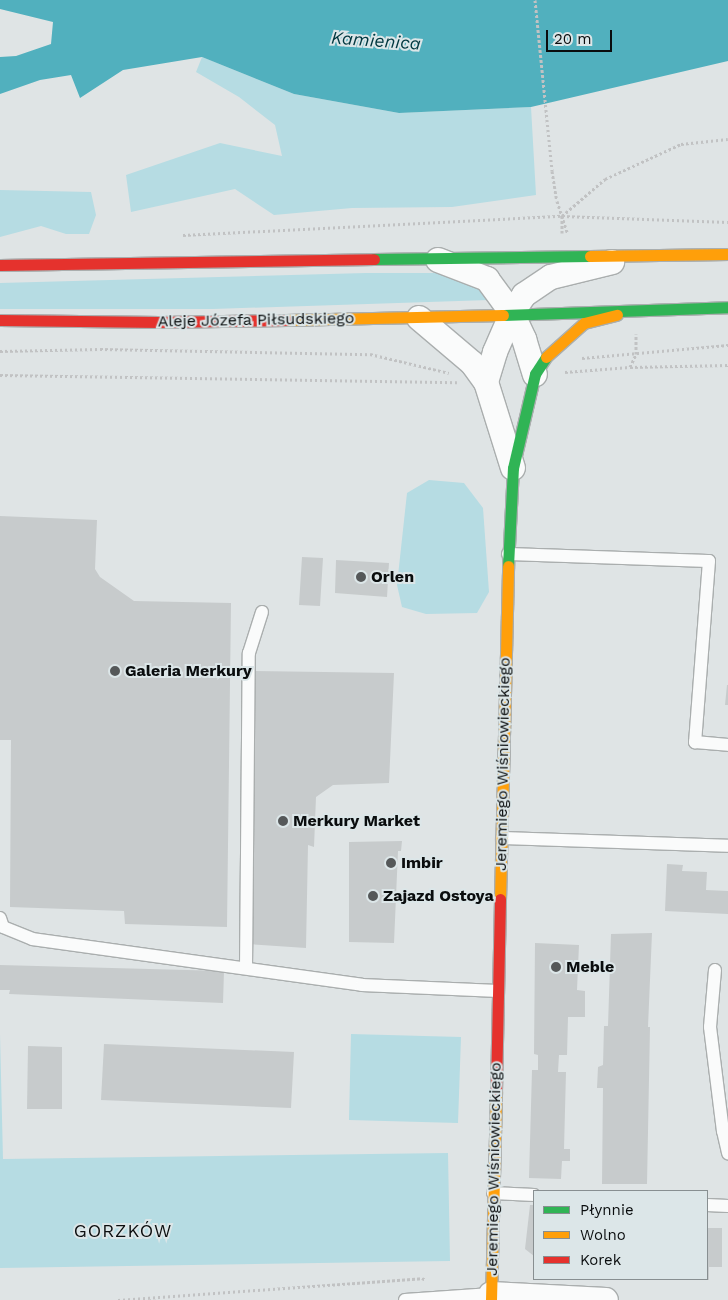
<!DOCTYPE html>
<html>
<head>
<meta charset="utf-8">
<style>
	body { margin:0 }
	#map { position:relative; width:728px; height:1300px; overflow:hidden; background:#dfe4e5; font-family:"Work Sans",sans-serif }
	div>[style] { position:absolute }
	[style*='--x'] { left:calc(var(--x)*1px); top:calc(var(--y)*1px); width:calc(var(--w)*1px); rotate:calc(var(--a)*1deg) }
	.green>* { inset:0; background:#b6dce3 }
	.water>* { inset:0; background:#51b0be }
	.building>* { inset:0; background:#c7cbcc }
	.path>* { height:3px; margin-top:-1.5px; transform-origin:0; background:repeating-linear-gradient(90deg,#c1c2c3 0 2.5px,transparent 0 5px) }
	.roads { filter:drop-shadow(1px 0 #aaaeae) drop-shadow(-1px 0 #aaaeae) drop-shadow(0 1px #aaaeae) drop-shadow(0 -1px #aaaeae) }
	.lane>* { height:12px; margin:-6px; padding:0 6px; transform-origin:6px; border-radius:6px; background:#fafbfb }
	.street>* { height:24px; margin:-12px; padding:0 12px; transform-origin:12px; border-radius:12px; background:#fafbfb }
	.fast>* { height:11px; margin:-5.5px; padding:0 5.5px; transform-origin:5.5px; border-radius:5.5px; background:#30b455 }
	.slow>* { height:11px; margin:-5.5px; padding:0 5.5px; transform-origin:5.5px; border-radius:5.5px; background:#ff9f0a }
	.jam>* { height:11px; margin:-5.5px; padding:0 5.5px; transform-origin:5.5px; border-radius:5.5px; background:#e5322d }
	.dots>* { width:14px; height:14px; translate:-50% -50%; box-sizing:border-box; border:2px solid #dce6e8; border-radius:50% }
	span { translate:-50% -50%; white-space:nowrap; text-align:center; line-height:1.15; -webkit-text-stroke:4px #dce6e8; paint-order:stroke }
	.street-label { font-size:16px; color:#0a0d0e }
	.poi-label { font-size:16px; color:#0a0d0e; font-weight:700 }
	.left { translate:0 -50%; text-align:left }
	.water-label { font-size:18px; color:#00373f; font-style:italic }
	.neighbourhood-label { font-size:18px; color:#0a0d0e; letter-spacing:1px }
	.legend { position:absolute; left:533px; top:1190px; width:175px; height:90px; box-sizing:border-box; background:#dce6e8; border:1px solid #888f91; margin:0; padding:6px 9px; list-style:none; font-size:15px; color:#0a0d0e }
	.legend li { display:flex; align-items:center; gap:10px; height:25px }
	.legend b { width:25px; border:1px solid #888f91 }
	.scale { position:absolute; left:546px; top:30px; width:66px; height:22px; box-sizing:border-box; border:2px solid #0a0d0e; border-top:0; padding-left:6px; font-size:15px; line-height:18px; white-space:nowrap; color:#0a0d0e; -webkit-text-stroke:4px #dce6e8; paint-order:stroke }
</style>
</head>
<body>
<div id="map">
	<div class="green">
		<i style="clip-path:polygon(202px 57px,294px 94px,399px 113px,531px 107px,536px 195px,452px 207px,352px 208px,274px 215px,235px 189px,131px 212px,126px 175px,220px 143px,282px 156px,275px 125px,239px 97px,196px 72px)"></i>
		<i style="clip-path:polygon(0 190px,91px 192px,96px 215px,89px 234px,66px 234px,41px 226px,0 237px)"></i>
		<i style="clip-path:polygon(366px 273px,436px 273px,452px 276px,470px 282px,482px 290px,489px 300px,213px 309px,0 309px,0 283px)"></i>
		<i style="clip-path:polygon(429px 480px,464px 483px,483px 508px,489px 592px,477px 613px,426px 614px,402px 607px,397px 585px,407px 493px)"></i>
		<i style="clip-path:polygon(0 1034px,3px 1159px,448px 1153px,450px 1261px,0 1268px)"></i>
		<i style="clip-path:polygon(351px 1034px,461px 1037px,458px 1123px,349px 1120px)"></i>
	</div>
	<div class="water">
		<i style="clip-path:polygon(0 0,728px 0,728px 61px,531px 107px,399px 113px,294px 94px,202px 57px,123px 70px,80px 98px,71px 75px,40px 80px,0 94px,0 57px,16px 56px,51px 44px,53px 22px,0 9px)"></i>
	</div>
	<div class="building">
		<i style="clip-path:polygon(0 516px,97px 520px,95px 569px,100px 577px,134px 601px,231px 603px,227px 927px,125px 924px,124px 911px,10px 907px,11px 740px,0 740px)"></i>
		<i style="clip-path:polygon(302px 557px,323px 558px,320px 606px,299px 605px)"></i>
		<i style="clip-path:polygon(336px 560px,389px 563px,387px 597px,335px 593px)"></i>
		<i style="clip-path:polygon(254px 671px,394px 673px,389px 783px,333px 785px,316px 797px,314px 847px,308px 845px,306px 948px,248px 944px)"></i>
		<i style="clip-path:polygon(727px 685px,728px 685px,728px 705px,725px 705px)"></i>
		<i style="clip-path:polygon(402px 841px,401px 851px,398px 851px,394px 943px,349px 942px,349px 842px)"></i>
		<i style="clip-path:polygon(667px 864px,683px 865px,682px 871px,707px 872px,706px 890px,728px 891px,728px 914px,665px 911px)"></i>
		<i style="clip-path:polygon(652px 933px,648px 1027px,650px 1027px,647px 1184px,602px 1184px,603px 1088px,597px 1088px,598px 1067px,603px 1065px,604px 1026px,608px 1026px,611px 934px)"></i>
		<i style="clip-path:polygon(535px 943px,579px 945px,577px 990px,585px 991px,585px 1017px,568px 1017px,567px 1055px,559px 1055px,558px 1072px,566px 1072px,564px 1149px,570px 1149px,570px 1161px,562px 1161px,561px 1179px,529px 1178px,532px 1070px,538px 1070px,538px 1055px,534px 1054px)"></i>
		<i style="clip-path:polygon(0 965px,224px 971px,223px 1003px,9px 994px,10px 990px,0 990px)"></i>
		<i style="clip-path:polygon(104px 1044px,294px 1052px,291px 1108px,101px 1100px)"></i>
		<i style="clip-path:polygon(28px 1046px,62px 1047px,62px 1109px,27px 1109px)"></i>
		<i style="clip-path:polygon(530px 1205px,534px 1205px,534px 1256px,525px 1249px)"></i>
		<i style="clip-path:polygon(707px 1228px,722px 1228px,722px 1267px,709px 1267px,709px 1280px,707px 1280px)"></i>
	</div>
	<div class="path">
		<i style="--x:535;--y:0;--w:172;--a:84.3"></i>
		<i style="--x:552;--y:171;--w:30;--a:81"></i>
		<i style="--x:557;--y:201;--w:33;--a:72"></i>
		<i style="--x:562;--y:233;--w:17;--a:-90"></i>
		<i style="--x:562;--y:216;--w:57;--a:-40.7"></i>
		<i style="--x:605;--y:179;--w:84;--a:-24.7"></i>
		<i style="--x:681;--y:144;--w:47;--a:-6.1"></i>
		<i style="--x:183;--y:235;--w:379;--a:-2.9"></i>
		<i style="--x:562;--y:216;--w:166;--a:2.1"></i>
		<i style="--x:0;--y:351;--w:100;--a:-1.1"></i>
		<i style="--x:100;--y:349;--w:270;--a:1.1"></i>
		<i style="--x:370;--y:354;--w:81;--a:13.5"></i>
		<i style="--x:582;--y:358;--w:147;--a:-5.1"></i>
		<i style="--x:630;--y:367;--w:14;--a:-65"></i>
		<i style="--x:636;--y:354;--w:20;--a:-90"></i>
		<i style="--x:565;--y:372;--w:65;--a:-4.4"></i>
		<i style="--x:630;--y:367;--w:98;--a:-1.2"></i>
		<i style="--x:0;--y:375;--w:457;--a:0.9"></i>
		<i style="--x:118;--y:1300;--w:305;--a:-4.1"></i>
		<i style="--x:422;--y:1278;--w:4;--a:27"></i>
	</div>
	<div class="roads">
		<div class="lane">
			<i style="--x:508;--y:554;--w:201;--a:2"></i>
			<i style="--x:709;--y:561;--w:182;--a:94.4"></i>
			<i style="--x:695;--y:742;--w:33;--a:5"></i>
			<i style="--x:502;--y:838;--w:226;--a:2"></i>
			<i style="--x:0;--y:918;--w:9;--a:72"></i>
			<i style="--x:3;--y:927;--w:31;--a:22"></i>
			<i style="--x:32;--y:939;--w:333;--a:7.9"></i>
			<i style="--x:362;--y:985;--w:136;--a:2.5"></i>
			<i style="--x:246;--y:968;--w:315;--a:-89.5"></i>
			<i style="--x:249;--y:653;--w:43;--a:-72.4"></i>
			<i style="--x:715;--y:970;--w:57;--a:95"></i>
			<i style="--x:710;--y:1027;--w:105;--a:82.9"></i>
			<i style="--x:723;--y:1131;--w:23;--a:77"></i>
			<i style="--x:493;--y:1193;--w:41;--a:2.8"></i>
			<i style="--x:707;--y:1205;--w:21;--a:3"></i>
			<i style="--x:405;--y:1300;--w:86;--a:-4"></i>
		</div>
		<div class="street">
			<i style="--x:438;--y:260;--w:53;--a:21.2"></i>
			<i style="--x:487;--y:279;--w:42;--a:53.7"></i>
			<i style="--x:512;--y:313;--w:29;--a:65"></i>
			<i style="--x:524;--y:339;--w:37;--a:73"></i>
			<i style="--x:419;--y:318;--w:70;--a:40.3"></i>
			<i style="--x:472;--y:363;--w:24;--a:54"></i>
			<i style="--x:486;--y:382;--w:90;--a:72.6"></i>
			<i style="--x:486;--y:382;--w:31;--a:-73"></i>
			<i style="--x:495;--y:352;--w:43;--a:-66.4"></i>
			<i style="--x:512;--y:313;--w:22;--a:-56"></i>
			<i style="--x:524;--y:295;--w:32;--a:-34"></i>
			<i style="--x:551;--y:277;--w:63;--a:-13.8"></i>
			<i style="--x:491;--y:1294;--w:115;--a:3"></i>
		</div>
		<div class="fast">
			<i style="--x:374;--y:259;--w:216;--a:-0.8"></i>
			<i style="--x:503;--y:315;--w:225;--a:-2"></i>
			<i style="--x:508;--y:566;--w:98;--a:-87.1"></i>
			<i style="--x:513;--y:468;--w:97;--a:-76.8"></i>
			<i style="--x:535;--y:374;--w:20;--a:-57"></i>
		</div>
		<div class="slow">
			<i style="--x:590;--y:256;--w:138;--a:-0.8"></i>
			<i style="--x:286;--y:320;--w:217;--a:-1.3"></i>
			<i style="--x:546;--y:357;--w:51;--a:-41.8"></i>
			<i style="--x:584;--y:323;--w:34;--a:-14"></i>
			<i style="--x:500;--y:899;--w:333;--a:-88.6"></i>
			<i style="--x:491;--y:1300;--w:209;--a:-88.6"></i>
		</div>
		<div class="jam">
			<i style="--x:0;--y:265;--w:374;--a:-0.9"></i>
			<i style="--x:0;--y:320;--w:159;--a:0.7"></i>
			<i style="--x:159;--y:322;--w:127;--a:-0.9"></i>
			<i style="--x:496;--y:1091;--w:192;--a:-88.8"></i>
		</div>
	</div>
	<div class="dots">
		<i style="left:361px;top:577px;background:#555859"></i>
		<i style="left:115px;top:671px;background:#555859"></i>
		<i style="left:283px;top:821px;background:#555859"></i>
		<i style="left:391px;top:863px;background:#555859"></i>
		<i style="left:373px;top:896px;background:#555859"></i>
		<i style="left:556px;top:967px;background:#555859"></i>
	</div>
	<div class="street-label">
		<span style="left:256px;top:320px;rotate:-1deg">Aleje Józefa Piłsudskiego</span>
		<span style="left:503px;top:764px;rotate:-89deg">Jeremiego Wiśniowieckiego</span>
		<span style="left:494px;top:1169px;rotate:-89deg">Jeremiego Wiśniowieckiego</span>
	</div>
	<div class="poi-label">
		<span class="left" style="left:371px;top:577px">Orlen</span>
		<span class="left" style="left:125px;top:671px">Galeria Merkury</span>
		<span class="left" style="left:293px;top:821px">Merkury Market</span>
		<span class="left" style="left:401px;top:863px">Imbir</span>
		<span class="left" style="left:383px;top:896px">Zajazd Ostoya</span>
		<span class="left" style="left:566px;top:967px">Meble</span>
	</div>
	<div class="water-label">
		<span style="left:376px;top:41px;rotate:4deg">Kamienica</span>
	</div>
	<div class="neighbourhood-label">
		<span style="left:123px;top:1231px">GORZKÓW</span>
	</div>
	<ul class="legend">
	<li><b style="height:6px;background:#30b455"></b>Płynnie</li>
	<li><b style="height:6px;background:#ff9f0a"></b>Wolno</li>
	<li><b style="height:6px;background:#e5322d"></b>Korek</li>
	</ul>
	<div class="scale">20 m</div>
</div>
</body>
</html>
